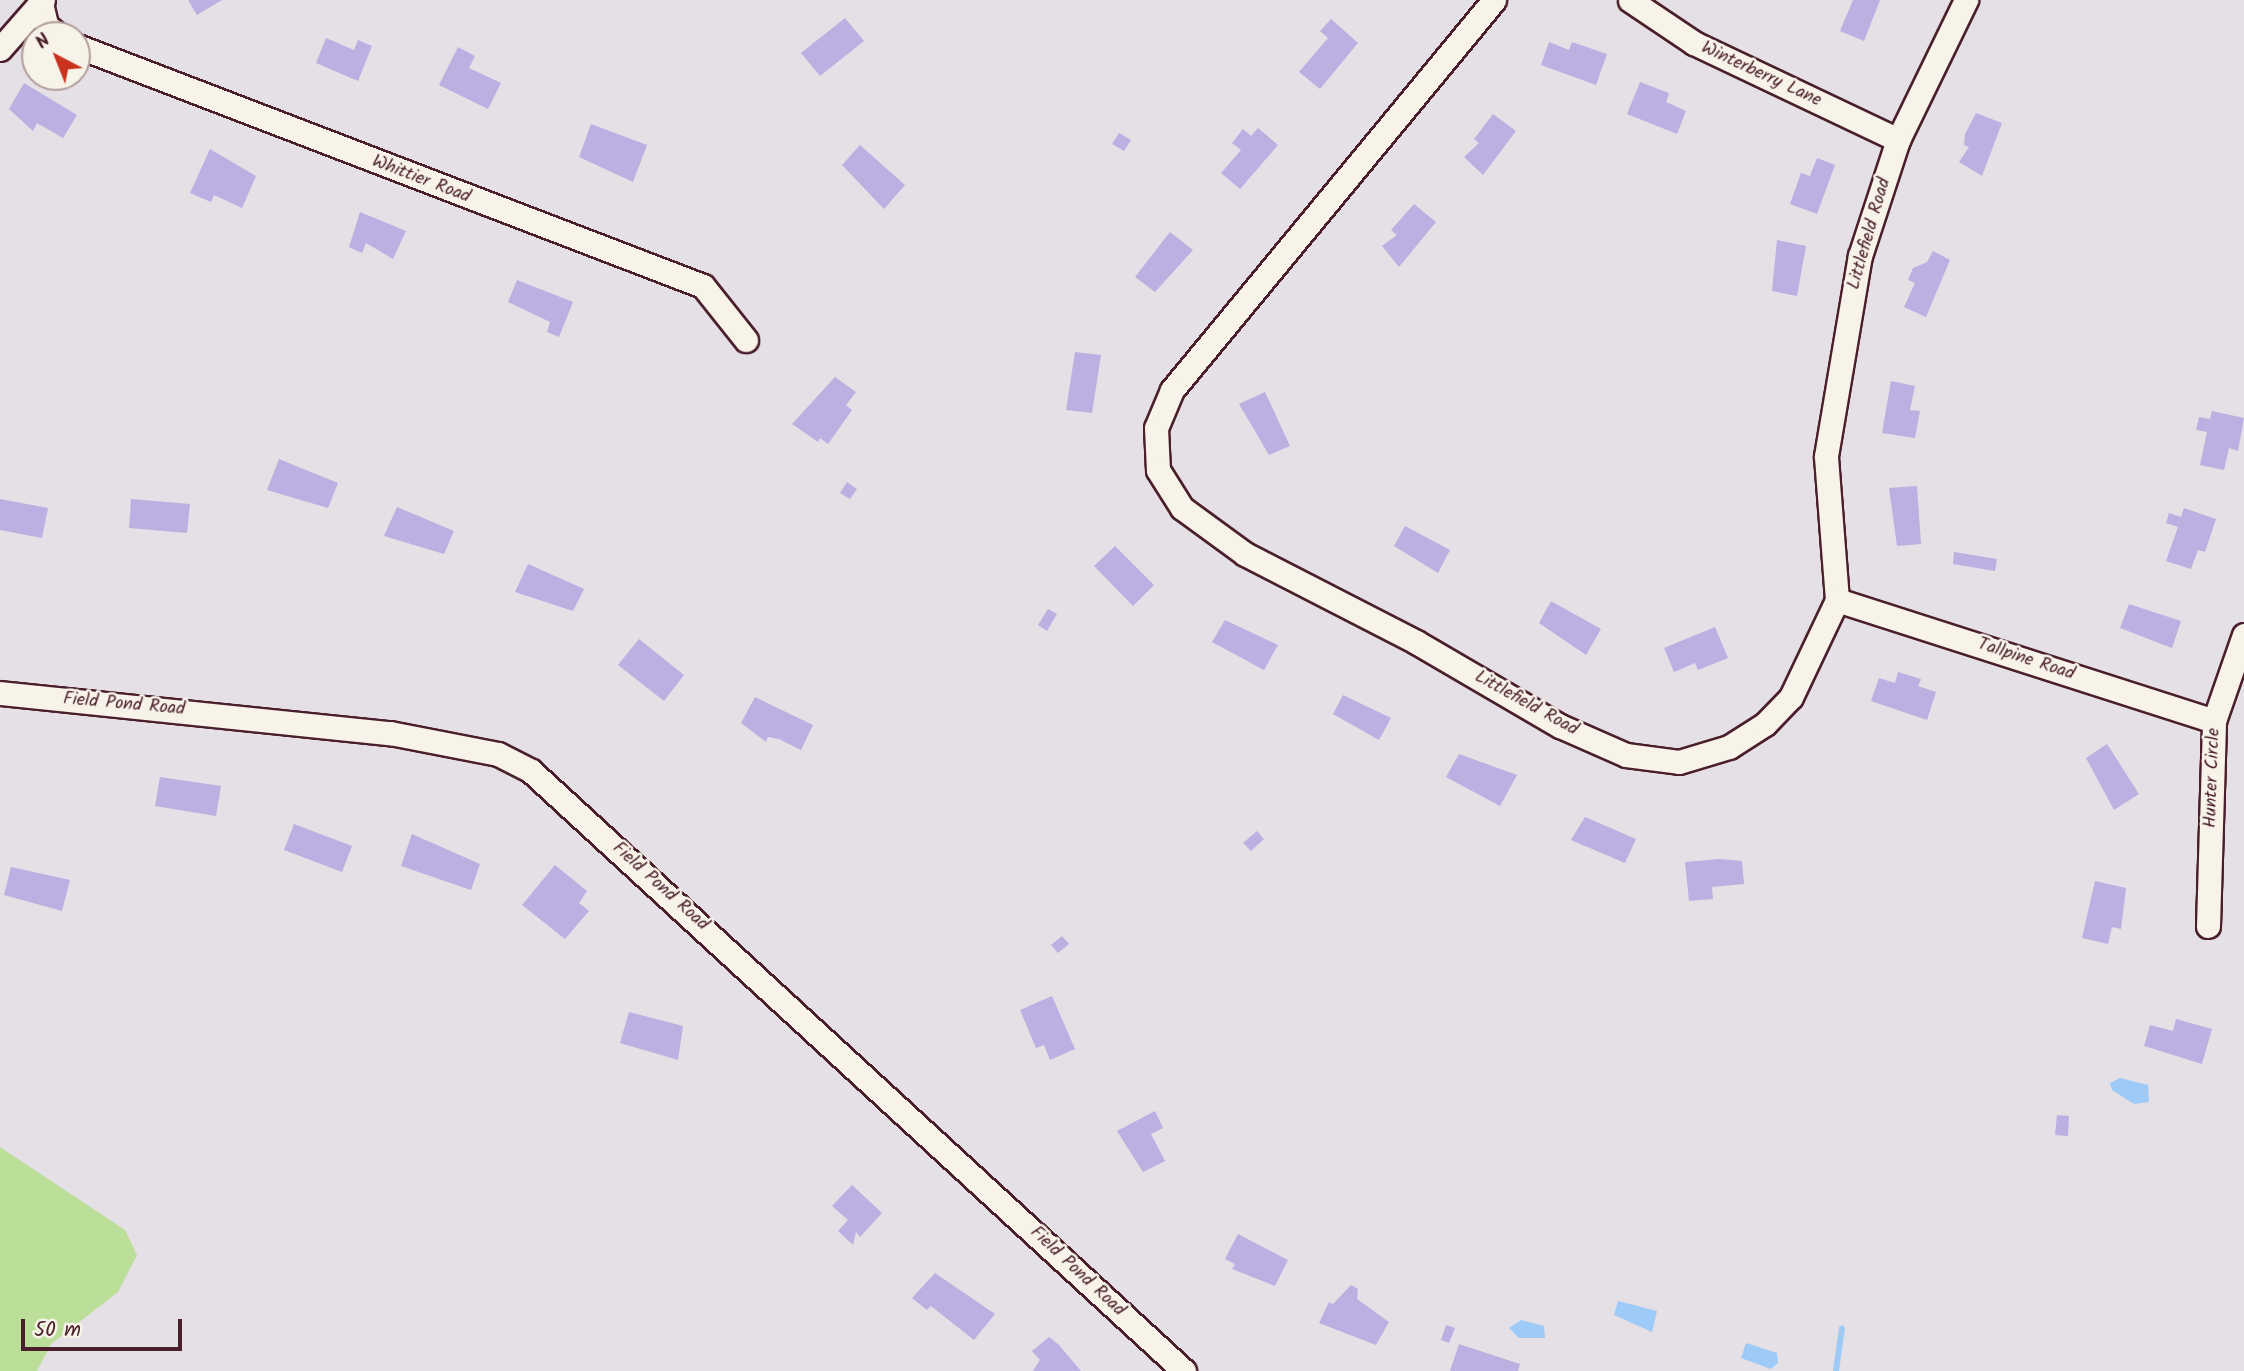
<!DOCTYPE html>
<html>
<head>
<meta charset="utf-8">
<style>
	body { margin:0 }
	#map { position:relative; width:2244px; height:1371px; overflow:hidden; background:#e5dfe6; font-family:Kalam,sans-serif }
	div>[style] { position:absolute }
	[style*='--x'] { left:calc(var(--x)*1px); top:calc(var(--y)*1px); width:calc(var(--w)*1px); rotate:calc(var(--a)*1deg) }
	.green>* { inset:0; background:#bbde98 }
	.water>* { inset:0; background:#9dcaf7 }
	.stream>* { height:6px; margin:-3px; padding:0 3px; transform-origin:3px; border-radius:3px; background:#9dcaf7 }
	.building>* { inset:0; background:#bbb0e1 }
	.roads { filter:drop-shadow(2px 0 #4a1f2b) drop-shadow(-2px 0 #4a1f2b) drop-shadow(0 2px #4a1f2b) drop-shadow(0 -2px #4a1f2b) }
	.street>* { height:23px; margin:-11.5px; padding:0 11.5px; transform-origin:11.5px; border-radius:11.5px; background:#f7f3e8 }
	span { translate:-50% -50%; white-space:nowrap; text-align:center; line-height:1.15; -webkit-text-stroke:5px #f7f3e8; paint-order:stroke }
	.street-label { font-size:18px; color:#4a1f2b }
	.north { position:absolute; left:21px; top:21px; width:70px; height:70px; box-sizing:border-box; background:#f7f3e8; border:2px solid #b29e9c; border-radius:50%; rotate:318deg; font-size:19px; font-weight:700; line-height:28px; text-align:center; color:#4a1f2b }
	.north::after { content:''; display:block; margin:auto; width:24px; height:32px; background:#c8321e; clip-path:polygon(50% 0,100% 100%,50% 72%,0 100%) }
	.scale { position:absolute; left:21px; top:1319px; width:161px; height:32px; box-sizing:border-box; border:4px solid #4a1f2b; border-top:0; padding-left:9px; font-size:21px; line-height:24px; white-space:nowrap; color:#4a1f2b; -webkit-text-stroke:5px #f7f3e8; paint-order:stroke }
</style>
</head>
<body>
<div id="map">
	<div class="green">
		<i style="clip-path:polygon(0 1147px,125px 1230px,137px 1255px,118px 1292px,51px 1344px,37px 1371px,0 1371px)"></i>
	</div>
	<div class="water">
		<i style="clip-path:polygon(2120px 1078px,2148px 1085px,2149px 1102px,2134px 1104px,2112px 1090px,2110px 1083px)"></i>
		<i style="clip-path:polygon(1618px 1301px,1657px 1311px,1652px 1332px,1614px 1315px)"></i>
		<i style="clip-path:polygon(1521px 1320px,1544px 1326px,1545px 1338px,1519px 1338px,1509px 1328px)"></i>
		<i style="clip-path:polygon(1746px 1343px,1777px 1353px,1778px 1363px,1771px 1369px,1741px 1358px)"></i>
	</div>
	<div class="stream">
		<i style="--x:1836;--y:1371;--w:43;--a:-82.1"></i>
	</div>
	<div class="building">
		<i style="clip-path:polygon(188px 0,222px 0,197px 15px)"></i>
		<i style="clip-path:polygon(1853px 0,1880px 0,1864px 41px,1840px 31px)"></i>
		<i style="clip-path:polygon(845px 18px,864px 41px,820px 76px,801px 53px)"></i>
		<i style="clip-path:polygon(1331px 19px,1358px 43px,1320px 89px,1299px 72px,1328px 38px,1320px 31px)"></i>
		<i style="clip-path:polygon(326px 38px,354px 50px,358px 40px,372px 46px,358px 81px,316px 63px)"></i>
		<i style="clip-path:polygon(1549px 42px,1569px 50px,1572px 42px,1607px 54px,1596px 85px,1541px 65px)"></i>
		<i style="clip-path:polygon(458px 47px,475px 56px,469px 68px,501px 83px,488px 109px,439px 85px)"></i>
		<i style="clip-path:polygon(1640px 82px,1669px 93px,1666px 102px,1686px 111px,1677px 134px,1627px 114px)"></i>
		<i style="clip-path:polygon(24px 83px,77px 115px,63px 138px,37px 123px,33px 131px,9px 109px)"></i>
		<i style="clip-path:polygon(1976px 113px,2002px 123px,1982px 176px,1959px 162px,1969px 147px,1964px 145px,1965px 134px)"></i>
		<i style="clip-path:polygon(1493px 114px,1516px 131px,1483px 175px,1464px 157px,1479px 143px,1474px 139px)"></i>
		<i style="clip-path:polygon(591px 124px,647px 145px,633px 182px,579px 157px)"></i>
		<i style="clip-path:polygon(1258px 128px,1278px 145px,1240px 189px,1221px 173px,1241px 150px,1232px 143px,1243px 129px,1251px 136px)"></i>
		<i style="clip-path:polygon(1119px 133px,1131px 140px,1124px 151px,1112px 144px)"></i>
		<i style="clip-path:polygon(860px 145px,905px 185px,884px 209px,842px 165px)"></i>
		<i style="clip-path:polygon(210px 149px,256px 176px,242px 208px,214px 195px,211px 202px,190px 193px)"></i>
		<i style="clip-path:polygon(1817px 158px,1835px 165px,1817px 214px,1790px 204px,1801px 173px,1810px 176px)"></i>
		<i style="clip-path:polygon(1414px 204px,1436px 222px,1399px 267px,1382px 246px,1397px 235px,1391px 230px)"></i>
		<i style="clip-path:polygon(360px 212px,406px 231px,393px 259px,366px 243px,362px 253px,349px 247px)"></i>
		<i style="clip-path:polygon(1170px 232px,1193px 250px,1155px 292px,1135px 277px)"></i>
		<i style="clip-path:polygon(1777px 240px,1806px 246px,1797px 296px,1772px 291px)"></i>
		<i style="clip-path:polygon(1933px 251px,1950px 260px,1926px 317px,1904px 307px,1915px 283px,1908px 280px,1913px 268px,1927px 262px)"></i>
		<i style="clip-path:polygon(517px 280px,573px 302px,559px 337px,547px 332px,550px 322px,508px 302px)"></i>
		<i style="clip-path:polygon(1075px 352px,1101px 355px,1092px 413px,1066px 410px)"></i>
		<i style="clip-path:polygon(835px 377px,856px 392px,846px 405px,852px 410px,828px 444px,820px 438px,818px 442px,792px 424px)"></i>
		<i style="clip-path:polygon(1891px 381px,1915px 386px,1910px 410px,1920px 411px,1915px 438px,1882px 433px)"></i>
		<i style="clip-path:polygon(1265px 392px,1290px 446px,1269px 455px,1239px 404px)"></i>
		<i style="clip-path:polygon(2212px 411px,2244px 418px,2238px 451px,2229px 448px,2224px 470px,2200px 465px,2207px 432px,2196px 430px,2199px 417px,2210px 419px)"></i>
		<i style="clip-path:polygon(279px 459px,338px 483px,328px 508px,267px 490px)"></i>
		<i style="clip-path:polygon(847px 482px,857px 489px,850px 499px,840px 493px)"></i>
		<i style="clip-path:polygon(1917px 486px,1921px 544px,1897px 546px,1889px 488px)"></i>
		<i style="clip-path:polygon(0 499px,48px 508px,42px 538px,0 530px)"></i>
		<i style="clip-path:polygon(131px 499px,190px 504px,187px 533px,129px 528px)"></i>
		<i style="clip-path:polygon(397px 507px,454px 531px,444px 554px,384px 536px)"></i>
		<i style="clip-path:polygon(2184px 508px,2216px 519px,2205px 552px,2198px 550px,2191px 569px,2166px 561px,2178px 527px,2166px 523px,2169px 513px,2181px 517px)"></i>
		<i style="clip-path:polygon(1405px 526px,1450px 550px,1438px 573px,1394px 546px)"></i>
		<i style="clip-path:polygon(1115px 546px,1154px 585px,1133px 606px,1094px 566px)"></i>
		<i style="clip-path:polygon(1954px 552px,1997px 559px,1995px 571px,1953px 564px)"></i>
		<i style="clip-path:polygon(528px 564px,584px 589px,573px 611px,515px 592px)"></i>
		<i style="clip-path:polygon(1551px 601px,1601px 629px,1586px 655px,1539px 623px)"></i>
		<i style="clip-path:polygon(2129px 604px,2181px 621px,2172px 648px,2120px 628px)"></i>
		<i style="clip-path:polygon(1048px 609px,1057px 614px,1047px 631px,1038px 625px)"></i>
		<i style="clip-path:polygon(1225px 620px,1278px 645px,1264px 670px,1212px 642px)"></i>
		<i style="clip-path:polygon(1715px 627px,1728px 658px,1698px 670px,1695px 663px,1674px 672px,1664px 648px)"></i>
		<i style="clip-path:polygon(639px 639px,684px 675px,664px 701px,618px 665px)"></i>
		<i style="clip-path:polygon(1898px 672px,1921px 679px,1918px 686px,1936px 692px,1927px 720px,1871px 701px,1879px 678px,1895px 683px)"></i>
		<i style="clip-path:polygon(1343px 695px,1391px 718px,1379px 740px,1333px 714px)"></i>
		<i style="clip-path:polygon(755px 697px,813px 725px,801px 750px,779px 739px,768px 737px,766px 742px,741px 723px)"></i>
		<i style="clip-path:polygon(2107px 744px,2139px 794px,2114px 810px,2086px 758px)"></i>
		<i style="clip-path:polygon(1459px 754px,1517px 775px,1500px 806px,1446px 777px)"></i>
		<i style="clip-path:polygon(160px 777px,221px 786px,216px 816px,155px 806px)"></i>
		<i style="clip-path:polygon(1585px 817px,1636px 839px,1625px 863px,1571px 840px)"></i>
		<i style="clip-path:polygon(294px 824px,352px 846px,342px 872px,284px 850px)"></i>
		<i style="clip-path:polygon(1257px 831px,1264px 839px,1251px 851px,1243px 843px)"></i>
		<i style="clip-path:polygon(412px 834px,480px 864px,471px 890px,401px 866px)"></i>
		<i style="clip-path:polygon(1720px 859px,1742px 861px,1744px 884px,1712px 887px,1713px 899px,1689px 901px,1685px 862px)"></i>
		<i style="clip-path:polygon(555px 865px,587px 891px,579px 903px,589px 911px,565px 939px,522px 905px)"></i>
		<i style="clip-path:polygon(11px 867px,70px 880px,62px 911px,4px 895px)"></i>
		<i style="clip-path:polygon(2095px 881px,2126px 888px,2121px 929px,2112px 927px,2108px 944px,2082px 938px)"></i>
		<i style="clip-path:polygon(1062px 936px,1069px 944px,1058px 953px,1051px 945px)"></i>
		<i style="clip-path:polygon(1052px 996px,1075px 1049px,1050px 1060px,1044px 1045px,1036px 1048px,1020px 1010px)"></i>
		<i style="clip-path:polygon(629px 1012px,683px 1026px,678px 1060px,620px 1043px)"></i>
		<i style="clip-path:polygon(2176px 1019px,2212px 1029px,2202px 1064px,2144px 1046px,2150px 1025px,2173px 1031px)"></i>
		<i style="clip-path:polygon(1155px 1111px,1163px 1128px,1151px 1134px,1165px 1161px,1143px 1172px,1117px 1131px)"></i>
		<i style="clip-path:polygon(2057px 1115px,2069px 1116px,2068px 1136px,2055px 1135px)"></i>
		<i style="clip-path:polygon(852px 1185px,882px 1213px,860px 1237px,856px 1232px,853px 1245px,838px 1231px,848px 1220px,832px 1206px)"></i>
		<i style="clip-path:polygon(1238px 1234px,1288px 1260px,1275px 1286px,1232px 1269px,1235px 1264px,1225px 1259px)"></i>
		<i style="clip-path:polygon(935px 1273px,995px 1314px,974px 1340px,931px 1306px,927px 1310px,912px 1298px)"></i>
		<i style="clip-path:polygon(1351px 1285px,1358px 1289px,1357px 1299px,1389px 1322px,1376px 1345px,1319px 1323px,1329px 1302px,1333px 1304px)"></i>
		<i style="clip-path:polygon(1446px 1325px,1455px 1328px,1449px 1343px,1441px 1340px)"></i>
		<i style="clip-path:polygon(1049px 1337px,1059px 1345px,1081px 1371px,1033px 1371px,1040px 1360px,1032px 1351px)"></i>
		<i style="clip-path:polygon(1459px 1344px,1520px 1364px,1518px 1371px,1450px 1371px)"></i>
	</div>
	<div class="roads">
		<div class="street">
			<i style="--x:1494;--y:0;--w:506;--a:129.54"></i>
			<i style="--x:1172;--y:390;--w:41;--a:112.8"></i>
			<i style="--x:1156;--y:428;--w:42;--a:87.3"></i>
			<i style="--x:1158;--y:470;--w:45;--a:57.7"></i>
			<i style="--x:1182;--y:508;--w:78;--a:36.1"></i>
			<i style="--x:1245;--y:554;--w:192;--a:27.2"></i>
			<i style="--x:1416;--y:642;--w:167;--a:30.3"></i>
			<i style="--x:1560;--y:726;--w:72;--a:23.7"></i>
			<i style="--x:1626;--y:755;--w:53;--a:7.5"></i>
			<i style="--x:1679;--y:762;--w:52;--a:-16.7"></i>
			<i style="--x:1729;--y:747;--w:43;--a:-32.6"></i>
			<i style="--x:1765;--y:724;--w:37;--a:-46"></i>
			<i style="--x:1791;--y:697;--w:107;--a:-64.6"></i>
			<i style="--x:1837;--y:600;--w:144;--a:-94.4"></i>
			<i style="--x:1826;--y:456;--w:203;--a:-80.4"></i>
			<i style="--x:1860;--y:256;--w:122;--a:-71.9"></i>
			<i style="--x:1898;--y:140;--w:156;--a:-64.1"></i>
			<i style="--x:1630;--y:0;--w:77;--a:33.9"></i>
			<i style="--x:1694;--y:43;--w:226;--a:25.4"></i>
			<i style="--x:42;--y:7;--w:18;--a:77"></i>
			<i style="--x:46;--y:25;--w:16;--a:40"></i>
			<i style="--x:77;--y:46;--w:670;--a:20.98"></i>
			<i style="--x:703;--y:286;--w:69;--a:51.5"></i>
			<i style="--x:0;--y:49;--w:65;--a:-48.7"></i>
			<i style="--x:1837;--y:600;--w:396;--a:17.8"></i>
			<i style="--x:0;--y:693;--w:392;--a:5.9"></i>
			<i style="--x:390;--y:733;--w:110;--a:11"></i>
			<i style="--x:498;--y:754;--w:37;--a:27"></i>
			<i style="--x:531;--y:771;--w:887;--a:42.58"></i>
			<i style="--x:2208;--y:926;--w:205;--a:-88.3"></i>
			<i style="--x:2214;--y:721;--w:91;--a:-70.8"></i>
		</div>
	</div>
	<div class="street-label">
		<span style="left:1761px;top:75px;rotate:25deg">Winterberry Lane</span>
		<span style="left:421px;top:180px;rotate:21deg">Whittier Road</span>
		<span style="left:1870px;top:234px;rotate:-74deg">Littlefield Road</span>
		<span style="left:2026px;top:660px;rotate:18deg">Tallpine Road</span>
		<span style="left:1526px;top:704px;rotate:29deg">Littlefield Road</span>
		<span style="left:124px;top:705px;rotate:5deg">Field Pond Road</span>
		<span style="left:2213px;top:778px;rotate:-88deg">Hunter Circle</span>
		<span style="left:660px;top:887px;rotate:42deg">Field Pond Road</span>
		<span style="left:1077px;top:1272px;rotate:43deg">Field Pond Road</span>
	</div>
	<div class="north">N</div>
	<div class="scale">50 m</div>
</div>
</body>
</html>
